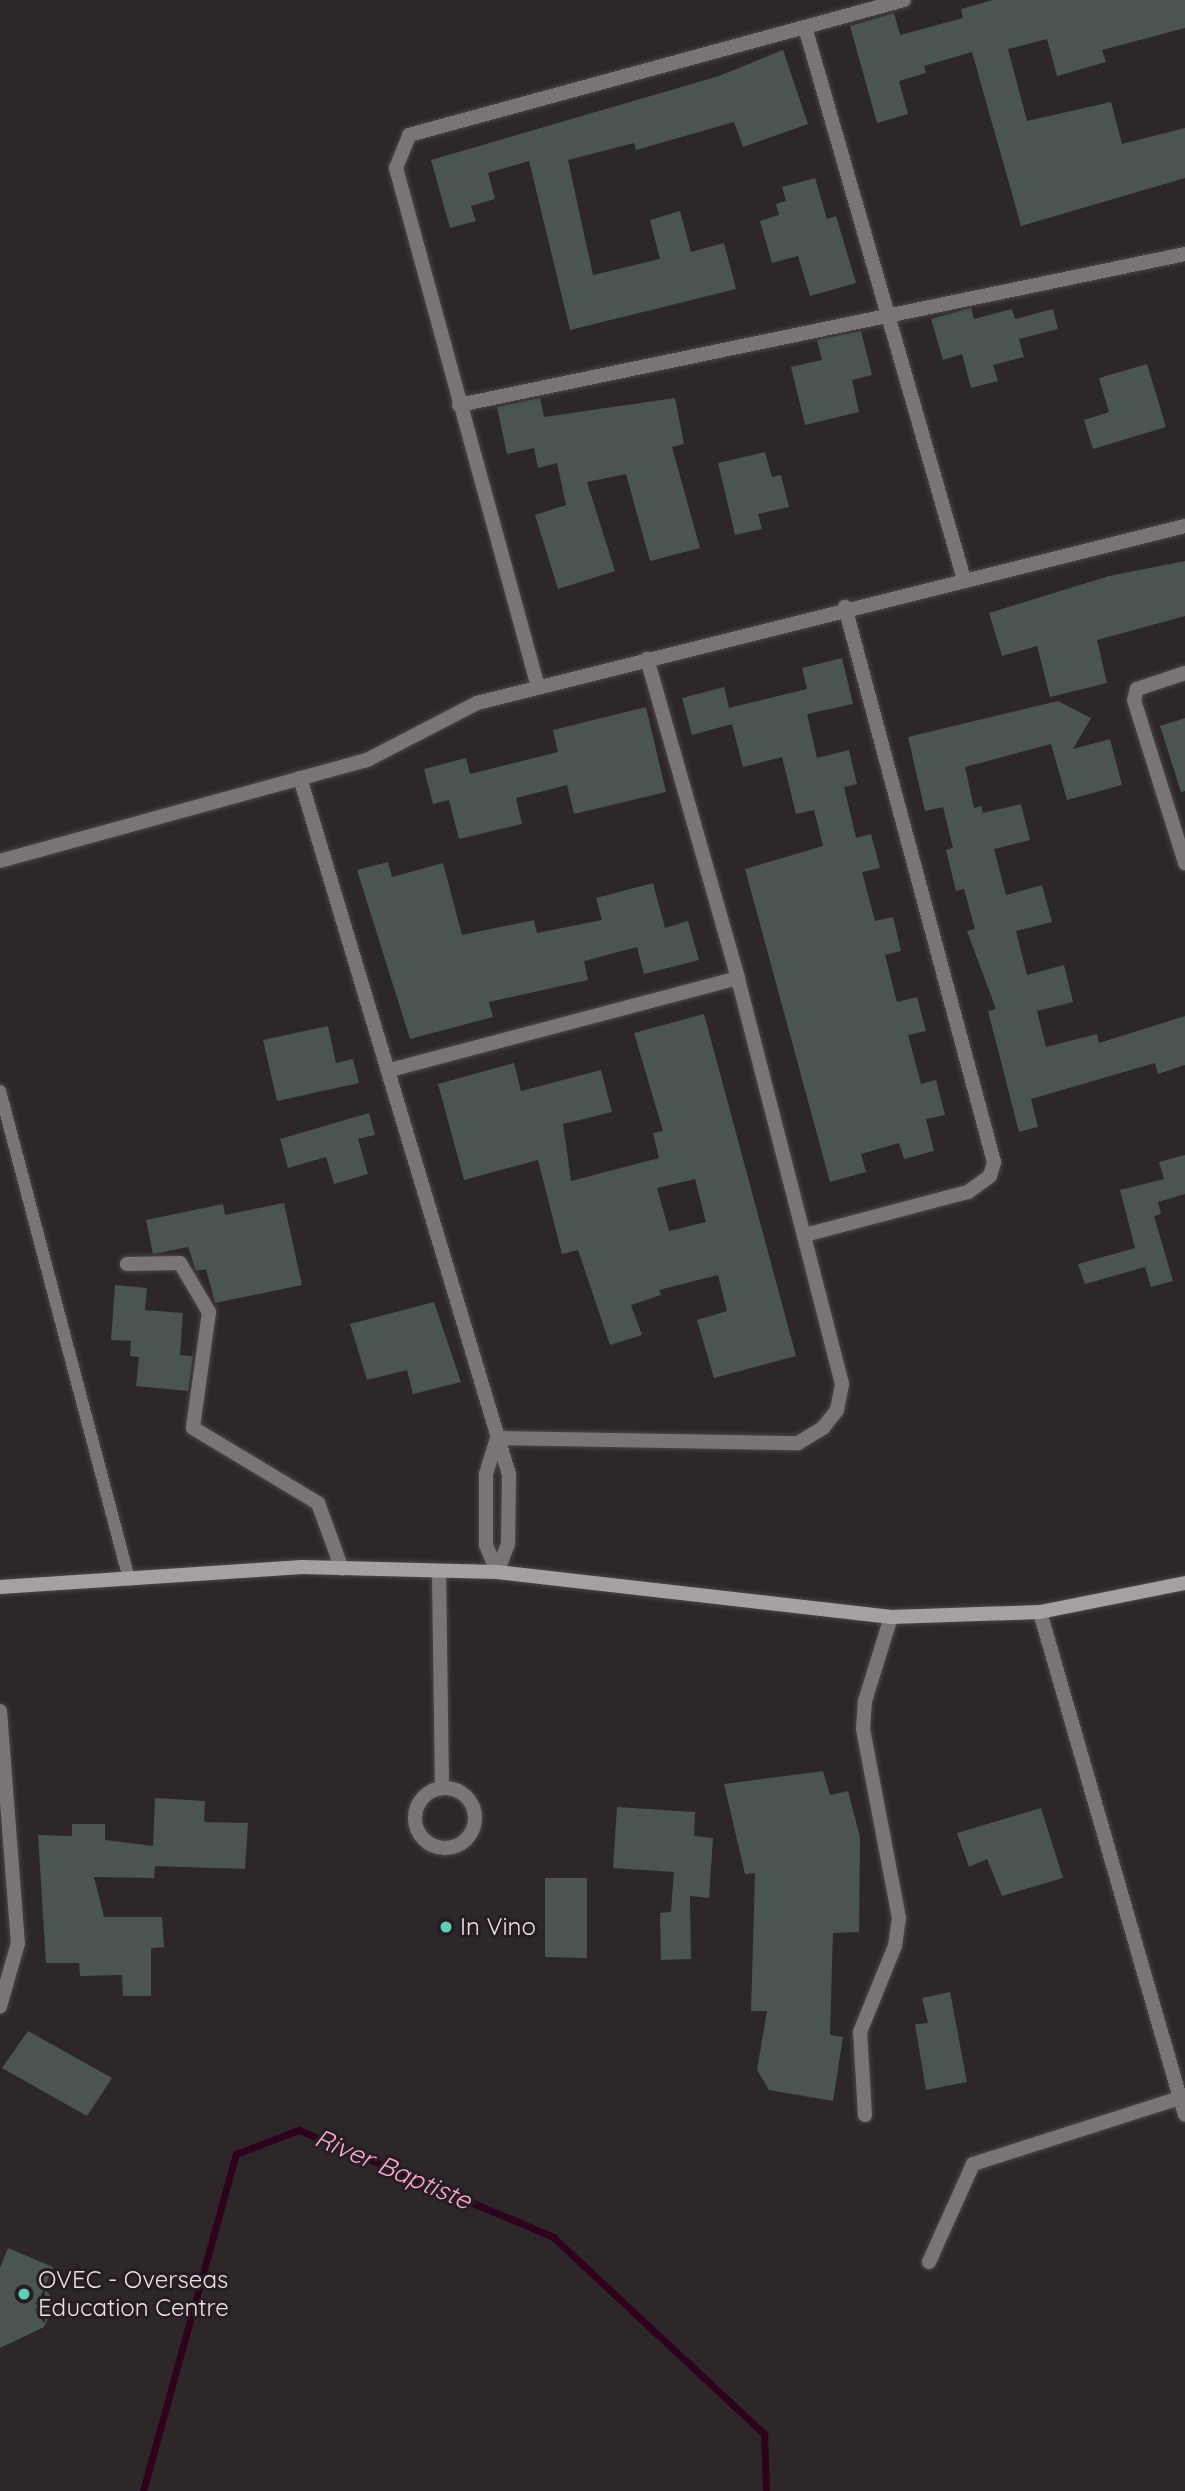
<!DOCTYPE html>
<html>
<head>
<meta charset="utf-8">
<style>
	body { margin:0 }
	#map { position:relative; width:1185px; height:2491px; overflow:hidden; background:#2e272a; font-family:Quicksand,sans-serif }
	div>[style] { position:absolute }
	.stream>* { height:7px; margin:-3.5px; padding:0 3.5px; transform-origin:3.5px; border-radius:3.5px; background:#2e021d }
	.building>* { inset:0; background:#4a5452 }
	.roads { filter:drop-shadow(0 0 2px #4c4548) drop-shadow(0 0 2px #4c4548) }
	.service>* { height:12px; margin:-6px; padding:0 6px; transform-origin:6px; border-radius:6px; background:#797577 }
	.minor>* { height:14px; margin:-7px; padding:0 7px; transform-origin:7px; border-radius:7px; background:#797577 }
	.minor>.ring { margin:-7px; padding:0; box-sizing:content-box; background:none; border:14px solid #797577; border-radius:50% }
	.secondary>* { height:14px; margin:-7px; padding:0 7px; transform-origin:7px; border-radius:7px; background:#a7a0a3 }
	.dots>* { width:19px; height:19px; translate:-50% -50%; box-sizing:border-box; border:4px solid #251d21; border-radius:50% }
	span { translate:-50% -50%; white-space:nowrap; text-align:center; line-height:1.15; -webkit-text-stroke:6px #251d21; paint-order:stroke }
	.poi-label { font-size:24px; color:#e9e3e6 }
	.left { translate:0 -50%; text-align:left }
	.water-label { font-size:26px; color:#fca9d2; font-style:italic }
</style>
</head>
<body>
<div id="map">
	<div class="stream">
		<i style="left:143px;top:2491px;width:350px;rotate:-74.6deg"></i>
		<i style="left:236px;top:2154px;width:67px;rotate:-20.9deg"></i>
		<i style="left:299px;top:2130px;width:276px;rotate:22.8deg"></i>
		<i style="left:553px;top:2237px;width:289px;rotate:43deg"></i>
		<i style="left:764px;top:2434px;width:57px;rotate:88deg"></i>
	</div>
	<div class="building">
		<i style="clip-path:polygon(993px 0,1185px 0,1185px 28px,1102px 50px,1106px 62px,1057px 76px,1047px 39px,1008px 49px,1027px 121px,1111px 102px,1122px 144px,1185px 128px,1185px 178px,1021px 226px,972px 52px,924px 66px,926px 73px,899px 81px,908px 114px,877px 123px,850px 26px,894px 13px,900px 35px,963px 18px,961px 9px)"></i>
		<i style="clip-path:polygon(783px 50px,808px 124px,743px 147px,734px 122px,636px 150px,634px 143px,568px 160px,593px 275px,660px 259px,650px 220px,680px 211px,691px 252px,724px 243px,736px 289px,570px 330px,529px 161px,488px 173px,495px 199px,471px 206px,476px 221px,450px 228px,431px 160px,719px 76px)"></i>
		<i style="clip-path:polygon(815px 178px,827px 219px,836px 216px,856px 283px,810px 296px,798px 256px,772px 263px,760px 221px,779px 215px,776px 204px,786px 201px,782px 187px)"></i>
		<i style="clip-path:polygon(971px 308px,974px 319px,1012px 309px,1015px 319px,1053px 309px,1058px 329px,1019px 339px,1024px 357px,993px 365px,998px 381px,971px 388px,962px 354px,943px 360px,931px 319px)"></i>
		<i style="clip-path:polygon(861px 331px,872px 375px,852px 380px,859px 412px,805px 425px,791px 367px,822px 360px,817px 340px)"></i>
		<i style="clip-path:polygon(1147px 364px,1166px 427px,1093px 449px,1084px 420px,1109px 412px,1099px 378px)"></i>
		<i style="clip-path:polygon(540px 398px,544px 417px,675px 398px,684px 444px,672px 447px,700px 548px,650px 561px,626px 474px,587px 482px,615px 571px,558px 589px,535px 515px,566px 505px,557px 463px,538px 468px,534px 448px,507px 454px,497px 407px)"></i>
		<i style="clip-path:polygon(765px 452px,772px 477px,781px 475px,789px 507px,758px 514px,762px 529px,735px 535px,718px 463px)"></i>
		<i style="clip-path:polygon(1185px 561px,1185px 616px,1097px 640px,1107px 683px,1050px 697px,1037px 646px,1002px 656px,989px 613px,1109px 576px)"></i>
		<i style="clip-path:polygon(842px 658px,853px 704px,807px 714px,817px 758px,849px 750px,857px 784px,844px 787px,856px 838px,871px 834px,880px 868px,862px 872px,875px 921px,893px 917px,901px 951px,885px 955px,897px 1002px,917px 997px,926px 1031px,908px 1035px,921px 1084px,936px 1080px,945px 1115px,926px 1119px,934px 1151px,904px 1159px,899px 1143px,861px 1154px,866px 1172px,830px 1182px,745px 869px,823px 846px,814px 810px,796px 814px,782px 757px,743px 767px,732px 724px,692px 735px,682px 698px,724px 687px,729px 708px,807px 689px,802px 668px)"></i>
		<i style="clip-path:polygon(1058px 701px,1091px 718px,1073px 749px,1110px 739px,1122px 785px,1067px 800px,1051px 744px,965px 767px,974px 808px,981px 806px,983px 813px,1021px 804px,1030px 840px,994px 849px,1006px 895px,1042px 885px,1052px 922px,1016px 931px,1027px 975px,1064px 965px,1073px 1002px,1037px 1011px,1046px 1047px,1097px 1034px,1099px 1043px,1185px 1016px,1185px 1065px,1158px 1074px,1155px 1063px,1031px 1099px,1038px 1127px,1019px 1132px,988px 1011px,996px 1009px,967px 931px,975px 929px,964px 889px,956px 891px,946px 850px,953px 848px,943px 807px,925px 811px,908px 737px)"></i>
		<i style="clip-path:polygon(646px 707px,666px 792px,574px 814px,567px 785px,516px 798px,522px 824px,459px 839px,449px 800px,433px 804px,424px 769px,466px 758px,470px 774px,558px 752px,553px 730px)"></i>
		<i style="clip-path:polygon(1185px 718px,1185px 791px,1181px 792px,1160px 726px)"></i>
		<i style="clip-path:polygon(388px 862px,392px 877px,443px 863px,462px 935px,534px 920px,537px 933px,602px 920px,596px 898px,653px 883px,665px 928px,688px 921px,699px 960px,644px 974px,637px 947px,584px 961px,588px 980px,489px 1002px,493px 1017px,410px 1039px,357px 870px)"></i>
		<i style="clip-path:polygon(evenodd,704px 1014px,796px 1356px,714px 1378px,697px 1320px,727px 1311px,718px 1275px,659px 1290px,661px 1295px,631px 1305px,642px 1335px,610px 1345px,578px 1250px,562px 1254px,538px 1160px,464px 1180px,438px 1084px,514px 1063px,521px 1091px,601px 1070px,612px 1112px,563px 1124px,571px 1181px,659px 1158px,653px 1133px,663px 1131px,634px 1033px,704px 1014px,695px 1179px,706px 1222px,669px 1231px,657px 1188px,695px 1179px)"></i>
		<i style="clip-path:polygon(328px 1026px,336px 1063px,353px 1059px,359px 1083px,277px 1101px,263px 1040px)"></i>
		<i style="clip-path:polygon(369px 1113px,375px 1135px,358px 1139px,368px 1174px,334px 1184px,326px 1157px,288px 1168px,280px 1139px)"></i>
		<i style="clip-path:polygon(1185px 1155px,1185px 1194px,1158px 1202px,1161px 1214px,1154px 1216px,1173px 1281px,1151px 1287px,1145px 1267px,1085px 1284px,1078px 1264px,1135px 1248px,1120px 1190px,1164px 1179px,1159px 1162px)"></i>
		<i style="clip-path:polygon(284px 1203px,302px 1285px,215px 1303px,206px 1269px,196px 1271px,188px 1247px,153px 1254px,146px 1220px,223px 1204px,225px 1215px)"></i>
		<i style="clip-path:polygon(115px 1285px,147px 1288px,145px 1310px,183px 1313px,180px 1355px,193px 1356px,188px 1391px,136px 1386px,139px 1357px,130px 1356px,131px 1341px,111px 1340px)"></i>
		<i style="clip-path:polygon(434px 1302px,461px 1382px,413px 1394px,407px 1370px,367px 1380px,350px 1324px)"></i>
		<i style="clip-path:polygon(823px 1771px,830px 1795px,848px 1791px,860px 1837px,859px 1932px,833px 1933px,830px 2035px,843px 2037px,833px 2101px,769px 2090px,757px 2070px,767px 2011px,751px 2011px,755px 1873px,745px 1874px,724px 1784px)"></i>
		<i style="clip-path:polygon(155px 1798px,205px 1801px,204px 1822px,248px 1823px,245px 1869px,155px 1866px,154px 1878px,94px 1877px,104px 1917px,162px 1917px,164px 1947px,151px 1948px,151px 1996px,123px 1996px,122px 1975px,80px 1976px,79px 1963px,46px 1963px,38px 1835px,72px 1836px,72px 1824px,105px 1824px,105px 1840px,153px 1846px)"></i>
		<i style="clip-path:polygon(617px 1807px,695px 1812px,694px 1836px,713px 1838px,709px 1898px,690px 1896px,691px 1959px,661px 1960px,660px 1913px,671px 1912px,674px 1872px,613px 1868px)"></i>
		<i style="clip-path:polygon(1041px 1808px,1063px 1878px,1002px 1896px,987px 1859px,969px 1867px,957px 1833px)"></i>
		<i style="clip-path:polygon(545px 1878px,587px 1878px,587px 1958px,545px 1957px)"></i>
		<i style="clip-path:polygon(950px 1992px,967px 2082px,926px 2090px,915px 2024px,928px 2023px,922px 1998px)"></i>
		<i style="clip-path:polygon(28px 2031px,112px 2078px,87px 2116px,2px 2068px)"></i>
		<i style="clip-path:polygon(8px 2248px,53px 2267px,44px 2288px,56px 2303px,44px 2327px,0 2348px,0 2268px)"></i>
	</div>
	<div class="roads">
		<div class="service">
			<i style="left:0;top:1091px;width:505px;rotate:75.19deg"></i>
		</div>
		<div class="minor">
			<i style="left:805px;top:27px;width:571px;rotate:73.94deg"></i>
			<i style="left:459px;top:405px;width:742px;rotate:-11.75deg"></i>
			<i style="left:1185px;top:673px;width:51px;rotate:161.6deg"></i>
			<i style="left:1137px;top:689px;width:11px;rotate:105deg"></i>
			<i style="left:1134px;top:700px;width:171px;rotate:72.6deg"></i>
			<i style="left:538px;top:687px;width:538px;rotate:-105.3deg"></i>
			<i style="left:396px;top:168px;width:35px;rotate:-68deg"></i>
			<i style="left:409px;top:135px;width:513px;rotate:-15.26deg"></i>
			<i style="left:300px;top:778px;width:727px;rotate:73.29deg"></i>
			<i style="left:509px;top:1474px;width:70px;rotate:90.8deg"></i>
			<i style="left:508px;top:1544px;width:30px;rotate:111deg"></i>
			<i style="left:0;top:861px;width:381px;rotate:-15.4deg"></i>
			<i style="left:367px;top:760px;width:124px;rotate:-27.4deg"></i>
			<i style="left:477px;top:703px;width:730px;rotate:-14.04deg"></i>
			<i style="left:390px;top:1070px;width:360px;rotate:-14.8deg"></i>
			<i style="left:805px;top:1235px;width:169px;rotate:-14.8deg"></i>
			<i style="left:968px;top:1192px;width:27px;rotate:-36deg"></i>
			<i style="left:990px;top:1176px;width:15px;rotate:-74deg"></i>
			<i style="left:994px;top:1162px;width:575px;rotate:-105.03deg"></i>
			<i style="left:127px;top:1264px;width:53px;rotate:-1.1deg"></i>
			<i style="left:180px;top:1263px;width:57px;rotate:59.4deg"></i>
			<i style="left:209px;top:1312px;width:117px;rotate:97.9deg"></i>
			<i style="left:193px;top:1428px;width:146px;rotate:31deg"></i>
			<i style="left:318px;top:1503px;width:70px;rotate:70deg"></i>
			<i style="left:497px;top:1438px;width:301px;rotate:1deg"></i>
			<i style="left:798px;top:1443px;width:29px;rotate:-31deg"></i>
			<i style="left:823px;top:1428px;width:23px;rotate:-52deg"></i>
			<i style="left:837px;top:1410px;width:26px;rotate:-79deg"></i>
			<i style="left:842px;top:1384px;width:419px;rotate:-104.4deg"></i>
			<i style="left:738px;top:978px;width:332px;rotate:-105.9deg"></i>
			<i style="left:439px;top:1571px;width:216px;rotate:89.2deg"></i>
			<i style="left:497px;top:1572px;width:29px;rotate:-112deg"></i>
			<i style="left:486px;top:1545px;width:71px;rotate:-90deg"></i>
			<i style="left:486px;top:1474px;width:38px;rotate:-73deg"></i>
			<i style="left:1040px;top:1612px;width:523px;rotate:73.92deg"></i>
			<i style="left:0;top:1711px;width:233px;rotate:85.6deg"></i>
			<i style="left:18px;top:1943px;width:66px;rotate:105.9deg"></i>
			<i class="ring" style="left:415px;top:1788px;width:46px;height:46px"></i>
			<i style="left:865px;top:2115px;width:83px;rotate:-93.4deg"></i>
			<i style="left:860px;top:2032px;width:93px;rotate:-67.9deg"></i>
			<i style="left:895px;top:1946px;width:28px;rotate:-82deg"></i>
			<i style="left:899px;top:1918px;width:192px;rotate:-100.8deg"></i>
			<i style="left:863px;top:1729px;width:28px;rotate:-86deg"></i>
			<i style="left:865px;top:1701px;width:88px;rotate:-72.8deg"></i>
			<i style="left:929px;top:2262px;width:107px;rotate:-65.8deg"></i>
			<i style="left:973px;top:2164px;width:217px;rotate:-17.7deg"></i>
		</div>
		<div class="secondary">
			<i style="left:0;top:1587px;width:303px;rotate:-3.8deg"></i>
			<i style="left:302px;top:1567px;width:195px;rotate:1.5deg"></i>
			<i style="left:497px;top:1572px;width:397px;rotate:6.5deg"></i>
			<i style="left:891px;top:1617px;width:149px;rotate:-1.9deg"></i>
			<i style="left:1040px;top:1612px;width:148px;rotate:-11.3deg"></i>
		</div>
	</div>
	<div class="dots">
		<i style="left:446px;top:1927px;background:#5eceb8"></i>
		<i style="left:24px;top:2294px;background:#5eceb8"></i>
	</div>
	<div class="poi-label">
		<span class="left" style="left:460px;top:1927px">In Vino</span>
		<span class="left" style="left:38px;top:2294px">OVEC - Overseas<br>Education Centre</span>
	</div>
	<div class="water-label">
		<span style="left:393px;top:2169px;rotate:23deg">River Baptiste</span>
	</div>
</div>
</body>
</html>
